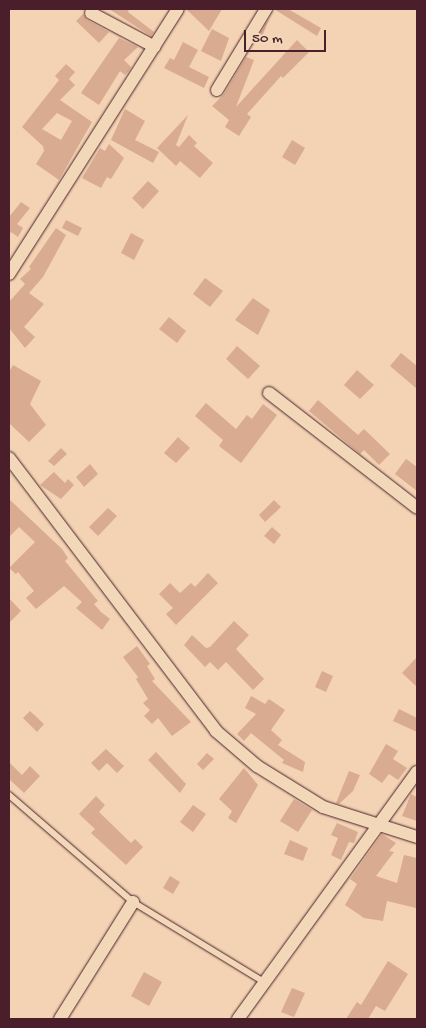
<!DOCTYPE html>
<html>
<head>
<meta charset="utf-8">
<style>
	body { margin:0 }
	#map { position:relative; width:426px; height:1028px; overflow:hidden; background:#f3d3b3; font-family:"Gochi Hand",sans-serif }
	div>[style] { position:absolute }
	.building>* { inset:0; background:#d9ab91 }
	.roads { filter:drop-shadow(0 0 1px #4a1f2b) drop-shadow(0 0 1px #4a1f2b) }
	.service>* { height:6px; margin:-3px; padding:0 3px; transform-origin:3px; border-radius:3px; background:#f2d8b9 }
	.minor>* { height:12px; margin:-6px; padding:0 6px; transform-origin:6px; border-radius:6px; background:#f2d8b9 }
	span { translate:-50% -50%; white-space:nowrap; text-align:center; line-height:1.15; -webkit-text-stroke:5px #f2d8b9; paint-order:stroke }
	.frame { position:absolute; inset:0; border:10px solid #4a1f2b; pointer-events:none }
	.scale { position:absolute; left:244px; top:30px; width:82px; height:22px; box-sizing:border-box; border:2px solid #4a1f2b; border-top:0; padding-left:6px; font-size:15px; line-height:18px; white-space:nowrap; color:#4a1f2b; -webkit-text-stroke:4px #f2d8b9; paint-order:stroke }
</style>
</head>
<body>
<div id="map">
	<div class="building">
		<i style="clip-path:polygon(109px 9px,129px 9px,128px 12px,154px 32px,151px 36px)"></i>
		<i style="clip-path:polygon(186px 9px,222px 9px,209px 31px)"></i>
		<i style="clip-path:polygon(274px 9px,288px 9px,321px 28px,317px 36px)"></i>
		<i style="clip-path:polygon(83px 14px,87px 20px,109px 32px,99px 43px,76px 21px)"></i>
		<i style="clip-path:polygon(270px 17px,261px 39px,258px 37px)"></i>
		<i style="clip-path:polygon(212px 29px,229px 38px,221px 61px,201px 51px)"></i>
		<i style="clip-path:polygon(119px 38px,138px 47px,124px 60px,131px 67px,129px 71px,125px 75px,120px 71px,99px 105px,81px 93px)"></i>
		<i style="clip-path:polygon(297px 40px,309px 52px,283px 78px,281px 76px,247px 114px,251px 117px,239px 136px,225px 127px,229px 120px,212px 106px,224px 94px,246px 57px,254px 60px,236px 107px)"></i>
		<i style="clip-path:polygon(183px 42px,198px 50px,189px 67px,209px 77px,204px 88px,164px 68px,170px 58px,174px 60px)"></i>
		<i style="clip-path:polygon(evenodd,66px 64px,75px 72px,69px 79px,75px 85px,60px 100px,92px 122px,59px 180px,36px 164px,44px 151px,43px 146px,22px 127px,59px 80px,55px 76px,66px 64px,57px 113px,72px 121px,61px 140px,42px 129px,57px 113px)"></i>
		<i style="clip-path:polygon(125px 109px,145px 121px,135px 140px,159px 152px,153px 163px,111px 140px)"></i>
		<i style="clip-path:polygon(188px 115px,176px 145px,179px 147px,189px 135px,197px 143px,194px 146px,213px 163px,200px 178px,180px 161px,176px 166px,157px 148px)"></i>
		<i style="clip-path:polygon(292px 140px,305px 148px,295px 165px,282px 157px)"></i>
		<i style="clip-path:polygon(109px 144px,124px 158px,111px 179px,107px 177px,101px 188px,82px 178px,100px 148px,105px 151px)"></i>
		<i style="clip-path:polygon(148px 181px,159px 191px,143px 209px,132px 198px)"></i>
		<i style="clip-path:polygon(21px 202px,30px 208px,17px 224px,23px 228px,18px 237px,11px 232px,9px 235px,9px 217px)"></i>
		<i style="clip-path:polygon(66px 220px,82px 228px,78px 236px,62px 228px)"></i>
		<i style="clip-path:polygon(56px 228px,66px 235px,43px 277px,29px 293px,44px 304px,24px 327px,35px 337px,25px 348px,9px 328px,9px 302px,25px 284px,20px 279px,31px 269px,29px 267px)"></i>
		<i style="clip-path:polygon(131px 233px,144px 240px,134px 260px,121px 253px)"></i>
		<i style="clip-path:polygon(205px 278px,223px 291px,210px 307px,193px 294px)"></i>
		<i style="clip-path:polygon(253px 298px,270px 310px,258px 335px,235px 320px)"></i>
		<i style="clip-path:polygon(169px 317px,186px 331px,177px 343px,159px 329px)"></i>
		<i style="clip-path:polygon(237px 346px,260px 366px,248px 379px,226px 359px)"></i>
		<i style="clip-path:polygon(401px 353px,417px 366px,417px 389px,390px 366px)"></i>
		<i style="clip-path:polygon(13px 365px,41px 381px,30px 404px,46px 425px,29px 442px,9px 423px,9px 372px)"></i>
		<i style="clip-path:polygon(357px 370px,374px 385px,360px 399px,344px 385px)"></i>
		<i style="clip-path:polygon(318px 400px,358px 435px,364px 429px,390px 454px,379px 465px,364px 450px,360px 454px,309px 411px)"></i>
		<i style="clip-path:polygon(206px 403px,236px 429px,247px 415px,252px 419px,263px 404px,277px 415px,241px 463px,219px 446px,223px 440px,195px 416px)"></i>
		<i style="clip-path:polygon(178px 437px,190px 448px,176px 463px,164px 453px)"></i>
		<i style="clip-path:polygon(61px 448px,67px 454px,54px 466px,48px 461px)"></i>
		<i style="clip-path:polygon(406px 459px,417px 467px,417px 491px,395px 474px)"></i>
		<i style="clip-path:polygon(90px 464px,98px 474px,84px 487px,76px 477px)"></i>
		<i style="clip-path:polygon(54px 472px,65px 483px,68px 479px,74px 485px,61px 499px,40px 485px)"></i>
		<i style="clip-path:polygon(9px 499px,62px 549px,68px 558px,65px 561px,98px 601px,94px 604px,101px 612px,110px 619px,102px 630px,76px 608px,82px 602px,64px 586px,36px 609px,26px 598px,34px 591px,18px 572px,16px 574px,9px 568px,35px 542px,19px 527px,9px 537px)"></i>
		<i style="clip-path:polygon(274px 500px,281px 507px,265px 522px,259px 515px)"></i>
		<i style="clip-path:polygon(108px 508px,117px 516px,98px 536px,89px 527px)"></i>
		<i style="clip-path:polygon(272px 527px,281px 535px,274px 544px,264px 536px)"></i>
		<i style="clip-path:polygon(208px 573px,218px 583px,176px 625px,166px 614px,173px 608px,159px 594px,170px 583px,180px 593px,191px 583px,195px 587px)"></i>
		<i style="clip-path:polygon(9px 598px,21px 611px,9px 623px)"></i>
		<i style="clip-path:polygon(234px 621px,249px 635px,236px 649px,264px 679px,253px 690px,226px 662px,218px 670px,210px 662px,205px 667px,184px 645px,192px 635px,206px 648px,210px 647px)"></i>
		<i style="clip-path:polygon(137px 646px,150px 664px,147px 666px,155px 679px,152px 681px,191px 722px,172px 736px,158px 718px,152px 724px,144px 716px,150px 710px,143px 703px,148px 699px,136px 679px,138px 677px,123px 657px)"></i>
		<i style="clip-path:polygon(417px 657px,417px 687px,402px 673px)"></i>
		<i style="clip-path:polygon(322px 671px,333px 676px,326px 692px,315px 687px)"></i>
		<i style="clip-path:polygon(251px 696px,265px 704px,269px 699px,285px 710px,271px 730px,282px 740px,278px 745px,305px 762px,303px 772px,282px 763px,284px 760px,251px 733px,244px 741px,237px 734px,256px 714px,245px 708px)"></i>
		<i style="clip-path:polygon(399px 709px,417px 718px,417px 732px,393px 721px)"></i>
		<i style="clip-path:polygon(30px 711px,44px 724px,37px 732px,23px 718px)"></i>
		<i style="clip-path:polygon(386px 744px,398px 751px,393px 759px,407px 768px,398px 780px,389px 774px,382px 783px,369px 774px)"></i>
		<i style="clip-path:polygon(106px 749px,124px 766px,117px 773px,107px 763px,99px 771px,91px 763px)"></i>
		<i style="clip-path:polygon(156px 752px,186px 784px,180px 793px,148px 760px)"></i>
		<i style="clip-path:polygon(207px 753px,214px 759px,203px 770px,197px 764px)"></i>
		<i style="clip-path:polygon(9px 762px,22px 775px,30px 766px,40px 776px,24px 793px,9px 779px)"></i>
		<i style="clip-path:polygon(244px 768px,258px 785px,236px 823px,228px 818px,232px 811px,219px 799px)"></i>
		<i style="clip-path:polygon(349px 771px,360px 775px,353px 791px,339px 804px,336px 803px)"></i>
		<i style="clip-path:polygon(411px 794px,417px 797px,417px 821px,402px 816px)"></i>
		<i style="clip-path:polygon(96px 796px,105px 805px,99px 812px,131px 843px,135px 839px,143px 847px,126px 865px,91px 833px,95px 829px,79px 814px)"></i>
		<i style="clip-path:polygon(294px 799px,312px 810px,298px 832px,280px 821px)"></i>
		<i style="clip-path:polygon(193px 805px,206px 814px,193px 832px,180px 822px)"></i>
		<i style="clip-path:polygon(337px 823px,358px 832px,354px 843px,349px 842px,341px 860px,331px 855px,338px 838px,331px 835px)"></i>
		<i style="clip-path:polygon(382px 834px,396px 843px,389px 851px,394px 852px,376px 876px,397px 883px,404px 855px,417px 858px,416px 908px,387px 901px,383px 921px,364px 918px,345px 905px,357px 884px,350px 879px)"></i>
		<i style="clip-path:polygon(290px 840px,308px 848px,303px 861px,284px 854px)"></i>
		<i style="clip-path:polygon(170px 876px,180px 882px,173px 894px,163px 888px)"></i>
		<i style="clip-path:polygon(388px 961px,408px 974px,385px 1011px,376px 1006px,368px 1019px,346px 1019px,357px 1002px,361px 1005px)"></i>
		<i style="clip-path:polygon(144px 972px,162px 982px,149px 1006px,131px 996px)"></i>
		<i style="clip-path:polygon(292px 988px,305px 993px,294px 1017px,281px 1012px)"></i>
	</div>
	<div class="roads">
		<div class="service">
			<i style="left:9px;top:795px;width:164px;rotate:40.8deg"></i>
			<i style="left:133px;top:902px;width:153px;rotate:31.4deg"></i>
		</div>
		<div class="minor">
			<i style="left:91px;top:13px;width:72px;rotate:28deg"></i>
			<i style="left:217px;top:90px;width:95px;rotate:-58.8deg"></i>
			<i style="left:9px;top:274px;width:314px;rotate:-57.5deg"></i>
			<i style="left:269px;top:393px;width:187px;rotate:37.8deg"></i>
			<i style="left:9px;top:458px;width:343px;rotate:52.8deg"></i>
			<i style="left:216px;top:731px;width:54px;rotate:40.5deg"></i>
			<i style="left:257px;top:766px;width:78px;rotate:31.8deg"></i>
			<i style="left:323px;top:807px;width:99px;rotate:17.7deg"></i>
			<i style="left:60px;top:1019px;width:138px;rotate:-58deg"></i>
			<i style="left:238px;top:1019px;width:305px;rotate:-54.1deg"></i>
		</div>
	</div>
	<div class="frame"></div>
	<div class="scale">50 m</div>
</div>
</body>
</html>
